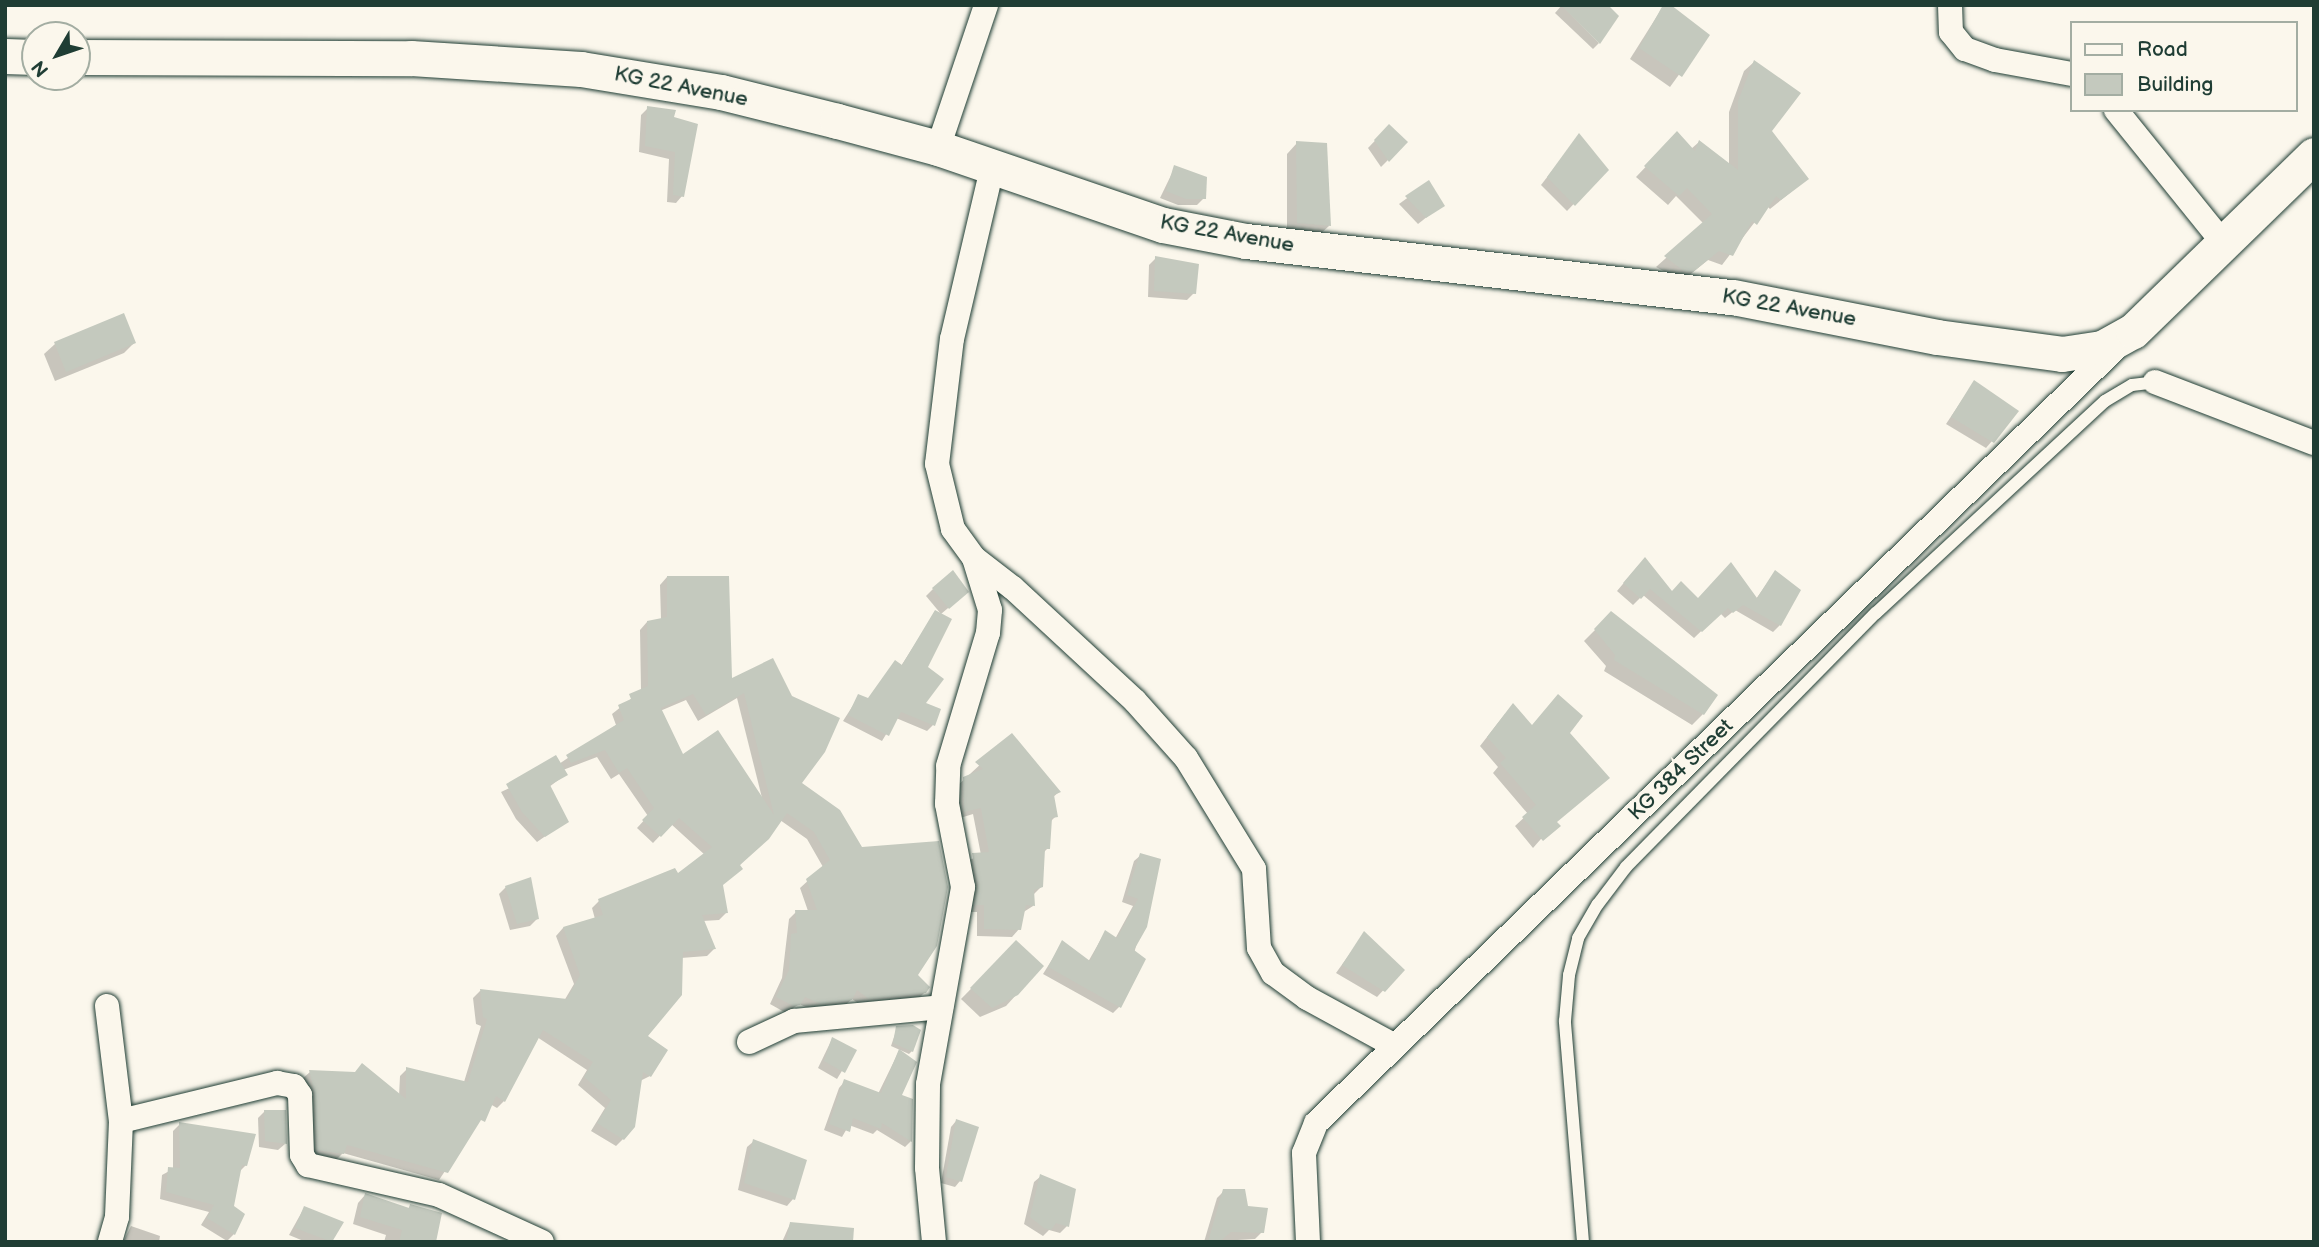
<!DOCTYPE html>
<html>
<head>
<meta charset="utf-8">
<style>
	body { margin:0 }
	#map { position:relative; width:2319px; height:1247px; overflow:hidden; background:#fbf7ec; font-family:"Balsamiq Sans",sans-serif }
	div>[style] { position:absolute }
	.shadow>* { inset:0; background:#0003 }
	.building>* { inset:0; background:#c4c9be }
	.roads { filter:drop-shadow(0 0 2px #1f3d34) drop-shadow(0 0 2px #1f3d34) }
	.lane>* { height:12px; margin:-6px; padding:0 6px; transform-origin:6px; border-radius:6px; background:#fbf7ec }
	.street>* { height:24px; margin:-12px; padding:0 12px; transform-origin:12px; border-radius:12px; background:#fbf7ec }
	.secondary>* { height:35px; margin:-17.5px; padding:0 17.5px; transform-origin:17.5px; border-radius:17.5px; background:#fbf7ec }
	span { translate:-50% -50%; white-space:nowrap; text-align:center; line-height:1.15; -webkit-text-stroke:7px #fbf7ec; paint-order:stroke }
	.street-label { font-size:21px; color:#1f3d34 }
	.frame { position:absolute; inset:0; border:7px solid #1f3d34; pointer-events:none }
	.legend { position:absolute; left:2070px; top:21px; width:228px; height:91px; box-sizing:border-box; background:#fbf7ec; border:2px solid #a3ada2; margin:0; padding:9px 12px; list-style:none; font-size:21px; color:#1f3d34 }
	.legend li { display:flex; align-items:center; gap:14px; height:35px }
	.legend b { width:35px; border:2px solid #a3ada2 }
	.north { position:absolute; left:21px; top:21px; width:70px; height:70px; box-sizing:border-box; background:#fbf7ec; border:2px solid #a3ada2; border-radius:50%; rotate:231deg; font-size:19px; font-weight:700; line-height:28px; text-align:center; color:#1f3d34 }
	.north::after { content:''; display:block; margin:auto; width:24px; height:32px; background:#1f3d34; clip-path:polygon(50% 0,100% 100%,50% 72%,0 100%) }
</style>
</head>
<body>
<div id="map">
	<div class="shadow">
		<i style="clip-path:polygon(1562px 5px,1599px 43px,1593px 49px,1555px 13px)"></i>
		<i style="clip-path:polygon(1664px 5px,1707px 36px,1670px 87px,1630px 59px)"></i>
		<i style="clip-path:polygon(1754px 62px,1770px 131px,1807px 179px,1770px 209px,1767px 206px,1722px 265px,1708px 260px,1682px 281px,1656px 267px,1704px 224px,1676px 196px,1668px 205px,1636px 177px,1677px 134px,1691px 149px,1699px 142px,1729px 165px,1729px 112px,1744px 71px)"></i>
		<i style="clip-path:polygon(648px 108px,672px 119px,682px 196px,676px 203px,667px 202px,669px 159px,639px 152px,641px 115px)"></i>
		<i style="clip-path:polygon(1389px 126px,1406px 142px,1381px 167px,1368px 148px)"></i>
		<i style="clip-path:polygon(1579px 136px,1606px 170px,1567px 211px,1541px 185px)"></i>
		<i style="clip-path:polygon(1297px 143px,1329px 226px,1318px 236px,1287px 233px,1287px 154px)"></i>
		<i style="clip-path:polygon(1175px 167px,1204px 198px,1197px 205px,1178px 205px,1160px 198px)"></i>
		<i style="clip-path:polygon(1428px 183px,1442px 205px,1418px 224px,1399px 204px)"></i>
		<i style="clip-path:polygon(1156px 258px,1194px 293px,1187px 300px,1148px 297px,1149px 265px)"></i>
		<i style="clip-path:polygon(134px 343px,124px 353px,55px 381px,44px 354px,55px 344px)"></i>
		<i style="clip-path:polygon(1974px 382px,1992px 441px,1986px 448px,1946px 424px)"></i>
		<i style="clip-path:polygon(1638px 566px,1672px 593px,1698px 600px,1756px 599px,1775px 572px,1780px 625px,1773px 632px,1735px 610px,1725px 618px,1720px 613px,1694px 638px,1643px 595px,1633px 605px,1617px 591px)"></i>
		<i style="clip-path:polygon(evenodd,667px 577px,731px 681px,772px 660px,800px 783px,925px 992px,917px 1000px,861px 1005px,852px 999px,843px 1007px,813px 1010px,799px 1004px,786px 1013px,770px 1004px,782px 978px,789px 919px,796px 912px,808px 911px,800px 888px,823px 867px,807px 839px,780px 820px,721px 886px,726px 913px,719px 920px,703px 921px,714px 949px,707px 956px,681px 958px,646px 1036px,666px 1051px,650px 1076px,640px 1081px,623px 1139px,616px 1146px,591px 1131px,605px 1108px,578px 1085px,587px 1070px,537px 1037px,504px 1101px,497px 1108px,490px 1104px,439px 1180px,343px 1153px,335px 1161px,310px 1157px,302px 1079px,310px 1072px,354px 1073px,399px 1096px,400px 1076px,407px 1069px,464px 1082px,481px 1026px,476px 1024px,473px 998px,480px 991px,564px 1001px,574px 984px,556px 936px,563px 928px,595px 919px,592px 908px,599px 901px,678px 876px,705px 855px,671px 824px,653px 843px,637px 828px,648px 816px,619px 774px,611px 779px,597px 757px,563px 770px,565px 775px,549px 787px,567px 821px,537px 842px,516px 819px,501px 792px,559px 764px,616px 725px,612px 714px,641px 691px,640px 630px,647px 622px,661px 620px,660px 585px,667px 577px,737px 698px,762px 798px,682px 756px,660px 711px,686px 700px,698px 721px,737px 698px)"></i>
		<i style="clip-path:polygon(933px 589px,960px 598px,941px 614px,926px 596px)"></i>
		<i style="clip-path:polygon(935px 613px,923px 704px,933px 725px,927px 731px,896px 718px,882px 741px,843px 721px,859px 696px,867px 700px,901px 666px)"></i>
		<i style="clip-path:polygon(1611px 614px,1703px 714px,1692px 725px,1604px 671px,1606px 666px,1584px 641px)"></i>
		<i style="clip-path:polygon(1505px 714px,1531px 727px,1555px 823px,1533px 848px,1515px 826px,1528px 814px,1493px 773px,1498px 767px,1480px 746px)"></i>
		<i style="clip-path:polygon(1012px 735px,1059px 792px,1052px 798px,1056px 816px,1050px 822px,1048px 848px,1043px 853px,1042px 886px,1034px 894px,1033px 906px,1022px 913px,1019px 929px,1012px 937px,977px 936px,977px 912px,968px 912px,965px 862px,981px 855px,973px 814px,957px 819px,956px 787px)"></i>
		<i style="clip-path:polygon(1141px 855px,1159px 860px,1120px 1006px,1113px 1013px,1043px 974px,1063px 942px,1088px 962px,1105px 932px,1115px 939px,1133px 906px,1122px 902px,1134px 861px)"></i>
		<i style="clip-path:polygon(506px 887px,537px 919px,530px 926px,510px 930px,499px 894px)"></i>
		<i style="clip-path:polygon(1364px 934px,1402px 970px,1377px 997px,1336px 973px)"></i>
		<i style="clip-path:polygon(1016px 943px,1017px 994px,1006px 1006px,980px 1017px,961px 999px)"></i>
		<i style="clip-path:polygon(897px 1028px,912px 1051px,909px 1054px,891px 1046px)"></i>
		<i style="clip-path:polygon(832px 1039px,854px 1051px,837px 1079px,818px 1068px)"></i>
		<i style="clip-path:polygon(899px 1051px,899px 1097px,911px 1141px,905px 1147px,877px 1130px,873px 1134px,849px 1125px,842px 1137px,824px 1130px,839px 1088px,845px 1081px,878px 1094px)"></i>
		<i style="clip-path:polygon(265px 1111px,285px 1144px,278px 1150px,259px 1147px,258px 1118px)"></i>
		<i style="clip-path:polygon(956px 1121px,960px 1181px,955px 1187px,941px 1183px,951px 1127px)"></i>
		<i style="clip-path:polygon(180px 1124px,246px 1165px,240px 1171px,233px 1207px,234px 1234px,227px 1241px,201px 1225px,209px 1212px,160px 1199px,162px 1175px,173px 1169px,173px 1131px)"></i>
		<i style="clip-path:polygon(754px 1141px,793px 1199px,787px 1206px,738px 1190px,747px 1147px)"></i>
		<i style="clip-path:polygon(1041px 1176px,1067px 1226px,1060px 1233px,1049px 1230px,1043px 1236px,1024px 1224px,1034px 1182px)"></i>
		<i style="clip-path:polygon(1224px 1191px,1246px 1207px,1262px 1232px,1255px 1239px,1204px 1242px,1217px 1198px)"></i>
		<i style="clip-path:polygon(365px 1195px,407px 1210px,410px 1206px,434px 1242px,384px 1242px,386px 1235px,353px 1224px,358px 1203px)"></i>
		<i style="clip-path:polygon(304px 1208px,341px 1223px,330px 1242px,306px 1242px,289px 1235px)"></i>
		<i style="clip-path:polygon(790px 1224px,823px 1242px,782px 1242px)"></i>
		<i style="clip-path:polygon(131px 1226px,160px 1236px,159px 1242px,123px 1242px)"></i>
	</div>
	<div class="building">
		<i style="clip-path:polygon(1561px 5px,1608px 5px,1619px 16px,1600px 44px)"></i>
		<i style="clip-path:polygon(1663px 5px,1671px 5px,1710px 35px,1682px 77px,1639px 48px)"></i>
		<i style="clip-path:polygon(1754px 60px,1801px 93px,1772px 131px,1809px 179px,1781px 200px,1776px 196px,1757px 225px,1752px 221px,1733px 256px,1719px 251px,1693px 272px,1684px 271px,1664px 256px,1712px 214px,1687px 188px,1679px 196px,1644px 166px,1677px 131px,1695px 151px,1699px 140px,1738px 170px,1738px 101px)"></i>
		<i style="clip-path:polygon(647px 106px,676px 110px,674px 117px,698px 124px,684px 197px,673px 195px,675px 152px,645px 146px)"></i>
		<i style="clip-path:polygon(1389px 124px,1408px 142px,1389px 162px,1374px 140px)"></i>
		<i style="clip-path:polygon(1579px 133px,1609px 170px,1575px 206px,1547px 177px)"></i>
		<i style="clip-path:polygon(1296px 141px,1327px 143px,1331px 226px,1297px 223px)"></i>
		<i style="clip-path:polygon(1174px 165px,1207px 177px,1206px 199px,1186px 199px,1166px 191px)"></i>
		<i style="clip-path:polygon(1429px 180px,1445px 206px,1426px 218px,1405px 196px)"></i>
		<i style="clip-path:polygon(1155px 256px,1199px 264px,1196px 294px,1154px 291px)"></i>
		<i style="clip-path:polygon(124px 313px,136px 343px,66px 372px,54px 342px)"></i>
		<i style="clip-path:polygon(1974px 380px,2019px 411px,1994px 443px,1951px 417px)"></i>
		<i style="clip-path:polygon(1645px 557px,1672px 591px,1681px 581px,1698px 598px,1731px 562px,1757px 598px,1775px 570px,1801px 590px,1781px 626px,1743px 605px,1733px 613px,1728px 608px,1702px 632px,1650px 589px,1641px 599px,1623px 583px)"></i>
		<i style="clip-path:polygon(953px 570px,969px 592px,949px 609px,932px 588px)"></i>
		<i style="clip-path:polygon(evenodd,667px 576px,729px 576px,732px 678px,773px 658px,792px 696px,840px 718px,825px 752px,802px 783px,840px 810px,862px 847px,939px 841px,948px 887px,937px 946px,918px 975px,930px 987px,926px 993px,869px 999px,857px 990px,852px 1000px,821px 1004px,805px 997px,800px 1005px,794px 1006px,776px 997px,789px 970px,791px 934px,797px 933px,795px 910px,817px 910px,806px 879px,830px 860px,814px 832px,787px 813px,769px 839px,740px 865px,743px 869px,723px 885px,728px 913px,702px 915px,716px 949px,683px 952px,682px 995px,648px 1036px,668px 1050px,651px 1077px,643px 1072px,635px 1127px,624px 1140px,597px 1123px,611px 1100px,584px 1077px,593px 1062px,543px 1030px,505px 1102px,496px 1096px,485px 1122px,481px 1120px,448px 1173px,347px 1145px,344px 1154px,317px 1150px,315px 1095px,309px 1070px,355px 1072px,362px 1063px,406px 1099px,406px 1067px,468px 1082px,487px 1019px,483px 1017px,480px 989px,567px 999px,580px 975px,563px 927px,603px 915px,598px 899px,675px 868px,678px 873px,712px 847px,679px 818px,661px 837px,642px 820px,654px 808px,627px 768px,619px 773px,605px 750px,571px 763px,566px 755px,624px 720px,618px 705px,631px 699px,629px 694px,648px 686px,647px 621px,667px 617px,667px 576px,744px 693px,774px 815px,718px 730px,683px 754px,661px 708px,693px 694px,706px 715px,744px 693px)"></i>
		<i style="clip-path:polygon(935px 610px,952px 619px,928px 667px,944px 679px,926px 703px,941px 709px,935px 726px,901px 712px,889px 736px,848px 715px,858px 694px,868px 698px,895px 660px,902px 665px)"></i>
		<i style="clip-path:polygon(1611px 611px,1718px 695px,1704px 715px,1614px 660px,1615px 655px,1594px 629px)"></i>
		<i style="clip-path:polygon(1558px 694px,1583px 716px,1570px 733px,1610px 778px,1557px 822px,1561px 826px,1543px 841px,1522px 817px,1536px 805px,1500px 763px,1506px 758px,1487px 737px,1513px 703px,1532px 725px)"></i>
		<i style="clip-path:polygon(1012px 733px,1061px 792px,1054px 795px,1058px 817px,1052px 818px,1050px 849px,1045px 849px,1043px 887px,1034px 890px,1035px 906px,1026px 905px,1021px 930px,984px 929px,984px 905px,975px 905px,978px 885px,972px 853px,989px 852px,981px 808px,964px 812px,963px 777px,983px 769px,975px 762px)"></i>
		<i style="clip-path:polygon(556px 755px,568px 775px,550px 785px,569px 822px,545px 837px,522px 812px,506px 784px)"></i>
		<i style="clip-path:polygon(1140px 853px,1161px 859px,1147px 927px,1134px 950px,1146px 959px,1121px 1008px,1048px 967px,1062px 940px,1090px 961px,1105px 930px,1117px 938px,1138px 899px,1127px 895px)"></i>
		<i style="clip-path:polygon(531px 877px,539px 919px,517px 924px,505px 886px)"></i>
		<i style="clip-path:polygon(1364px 931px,1405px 970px,1385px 992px,1342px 965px)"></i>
		<i style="clip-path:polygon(1016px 940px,1044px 966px,1018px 995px,992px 1008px,970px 988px)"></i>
		<i style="clip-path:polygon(913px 1025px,921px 1030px,913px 1052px,893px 1043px,896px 1026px)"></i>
		<i style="clip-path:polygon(832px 1037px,857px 1050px,845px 1073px,824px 1061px)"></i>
		<i style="clip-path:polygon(899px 1049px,917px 1062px,902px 1095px,913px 1099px,912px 1142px,882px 1123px,881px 1129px,853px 1118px,850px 1132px,829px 1124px,844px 1079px,881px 1093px)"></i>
		<i style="clip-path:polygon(264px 1110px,286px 1110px,287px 1144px,265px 1141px)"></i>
		<i style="clip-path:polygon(956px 1119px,979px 1127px,962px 1182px,946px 1177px)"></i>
		<i style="clip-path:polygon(179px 1122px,256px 1134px,247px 1166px,242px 1165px,234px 1206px,245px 1214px,235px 1235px,207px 1218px,214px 1205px,166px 1192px,168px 1167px,180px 1168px)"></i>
		<i style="clip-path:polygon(753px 1139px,807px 1160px,795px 1200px,744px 1183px)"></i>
		<i style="clip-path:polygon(1040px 1174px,1076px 1189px,1069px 1227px,1056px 1223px,1051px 1230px,1044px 1228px,1030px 1217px)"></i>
		<i style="clip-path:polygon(1223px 1189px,1245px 1189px,1248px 1206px,1268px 1208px,1264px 1233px,1231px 1232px,1219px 1242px,1208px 1242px)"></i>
		<i style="clip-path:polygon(365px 1193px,409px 1208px,410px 1204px,442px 1213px,436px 1242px,399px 1242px,402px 1230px,360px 1217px)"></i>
		<i style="clip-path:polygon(304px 1206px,344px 1222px,332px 1242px,295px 1228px)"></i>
		<i style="clip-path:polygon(790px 1222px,854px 1228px,853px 1242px,786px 1242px)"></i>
	</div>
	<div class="roads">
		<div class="lane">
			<i style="left:1583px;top:1242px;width:222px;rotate:-94.7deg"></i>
			<i style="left:1565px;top:1021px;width:46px;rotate:-85deg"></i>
			<i style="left:1569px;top:975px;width:38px;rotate:-76deg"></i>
			<i style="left:1578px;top:938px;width:39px;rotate:-60deg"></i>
			<i style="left:1598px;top:904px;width:46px;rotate:-52.9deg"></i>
			<i style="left:1626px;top:867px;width:356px;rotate:-45.5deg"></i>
			<i style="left:1876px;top:613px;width:312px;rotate:-42.8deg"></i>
			<i style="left:2105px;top:401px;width:31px;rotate:-31deg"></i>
			<i style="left:2132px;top:385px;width:23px;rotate:-7deg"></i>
		</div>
		<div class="street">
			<i style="left:1950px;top:5px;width:27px;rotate:88deg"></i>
			<i style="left:1951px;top:32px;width:22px;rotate:51deg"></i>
			<i style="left:1965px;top:49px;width:32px;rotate:20deg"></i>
			<i style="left:1995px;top:60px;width:78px;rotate:10.3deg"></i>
			<i style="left:2116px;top:110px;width:172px;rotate:51.1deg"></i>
			<i style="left:938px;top:148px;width:151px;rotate:-71.4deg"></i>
			<i style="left:2155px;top:382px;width:170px;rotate:21deg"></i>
			<i style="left:974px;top:558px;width:49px;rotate:37.6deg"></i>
			<i style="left:1013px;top:588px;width:166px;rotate:42.8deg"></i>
			<i style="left:1135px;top:701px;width:76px;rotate:48.2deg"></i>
			<i style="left:1186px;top:758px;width:130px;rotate:58.5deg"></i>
			<i style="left:1254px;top:869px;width:79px;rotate:86.4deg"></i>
			<i style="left:1259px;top:948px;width:29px;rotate:61deg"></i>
			<i style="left:1273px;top:973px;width:42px;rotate:36.3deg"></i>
			<i style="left:1307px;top:998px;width:100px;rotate:28.6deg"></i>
			<i style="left:107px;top:1006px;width:116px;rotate:83.1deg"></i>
			<i style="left:121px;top:1121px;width:96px;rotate:92.4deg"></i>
			<i style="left:117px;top:1217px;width:26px;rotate:106deg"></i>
			<i style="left:749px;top:1042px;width:50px;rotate:-25deg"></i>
			<i style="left:794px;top:1021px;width:148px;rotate:-5.4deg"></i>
			<i style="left:121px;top:1121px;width:161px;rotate:-13.7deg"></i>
			<i style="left:277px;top:1083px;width:17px;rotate:10deg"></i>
			<i style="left:294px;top:1086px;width:11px;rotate:56deg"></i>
			<i style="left:300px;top:1095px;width:60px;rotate:88.1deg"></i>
			<i style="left:302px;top:1155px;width:12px;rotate:59deg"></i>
			<i style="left:308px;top:1165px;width:134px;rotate:12.9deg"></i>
			<i style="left:439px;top:1195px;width:113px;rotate:24.5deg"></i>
			<i style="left:934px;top:1242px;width:74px;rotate:-95.4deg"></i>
			<i style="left:927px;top:1168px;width:84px;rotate:-89.3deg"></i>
			<i style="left:928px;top:1084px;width:200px;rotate:-79.9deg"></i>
			<i style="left:963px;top:887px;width:85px;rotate:-100.9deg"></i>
			<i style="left:947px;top:804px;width:38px;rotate:-88deg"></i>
			<i style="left:948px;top:766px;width:139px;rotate:-73.3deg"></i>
			<i style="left:988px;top:633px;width:23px;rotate:-85deg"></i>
			<i style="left:990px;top:610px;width:54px;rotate:-107.1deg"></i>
			<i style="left:974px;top:558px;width:36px;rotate:-126deg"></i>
			<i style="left:953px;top:529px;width:67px;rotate:-103.8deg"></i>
			<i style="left:937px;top:464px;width:126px;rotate:-83.2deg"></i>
			<i style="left:952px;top:339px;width:176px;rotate:-76.8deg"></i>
			<i style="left:1308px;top:1242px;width:89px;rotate:-92.6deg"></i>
			<i style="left:1304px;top:1153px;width:32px;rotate:-68deg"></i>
			<i style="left:1316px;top:1123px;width:1119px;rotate:-44.1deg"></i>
		</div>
		<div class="secondary">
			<i style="left:5px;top:56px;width:30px;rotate:2deg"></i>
			<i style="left:77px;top:57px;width:334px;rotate:0.2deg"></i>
			<i style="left:411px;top:58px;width:170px;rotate:3.7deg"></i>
			<i style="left:581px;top:69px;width:142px;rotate:9.3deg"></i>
			<i style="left:721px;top:92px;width:120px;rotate:14deg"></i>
			<i style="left:837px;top:121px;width:105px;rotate:15deg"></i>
			<i style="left:938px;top:148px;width:238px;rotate:18.9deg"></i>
			<i style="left:1163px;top:225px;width:85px;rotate:10.9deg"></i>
			<i style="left:1246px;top:241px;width:490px;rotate:6.6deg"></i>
			<i style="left:1733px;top:297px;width:208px;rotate:11.1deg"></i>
			<i style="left:1937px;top:337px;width:126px;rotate:7.7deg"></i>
			<i style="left:2062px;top:354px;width:40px;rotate:-8.5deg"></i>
			<i style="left:2102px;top:348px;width:35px;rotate:-29deg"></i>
			<i style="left:2133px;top:331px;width:252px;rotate:-44.2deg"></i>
		</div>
	</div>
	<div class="street-label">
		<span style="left:681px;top:87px;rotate:11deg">KG 22 Avenue</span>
		<span style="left:1227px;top:234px;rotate:10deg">KG 22 Avenue</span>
		<span style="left:1789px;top:308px;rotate:10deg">KG 22 Avenue</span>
		<span style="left:1681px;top:770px;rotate:-44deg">KG 384 Street</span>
	</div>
	<div class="frame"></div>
	<ul class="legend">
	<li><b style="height:9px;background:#fbf7ec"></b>Road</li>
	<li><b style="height:19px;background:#c4c9be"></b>Building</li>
	</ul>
	<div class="north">N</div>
</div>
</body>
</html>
